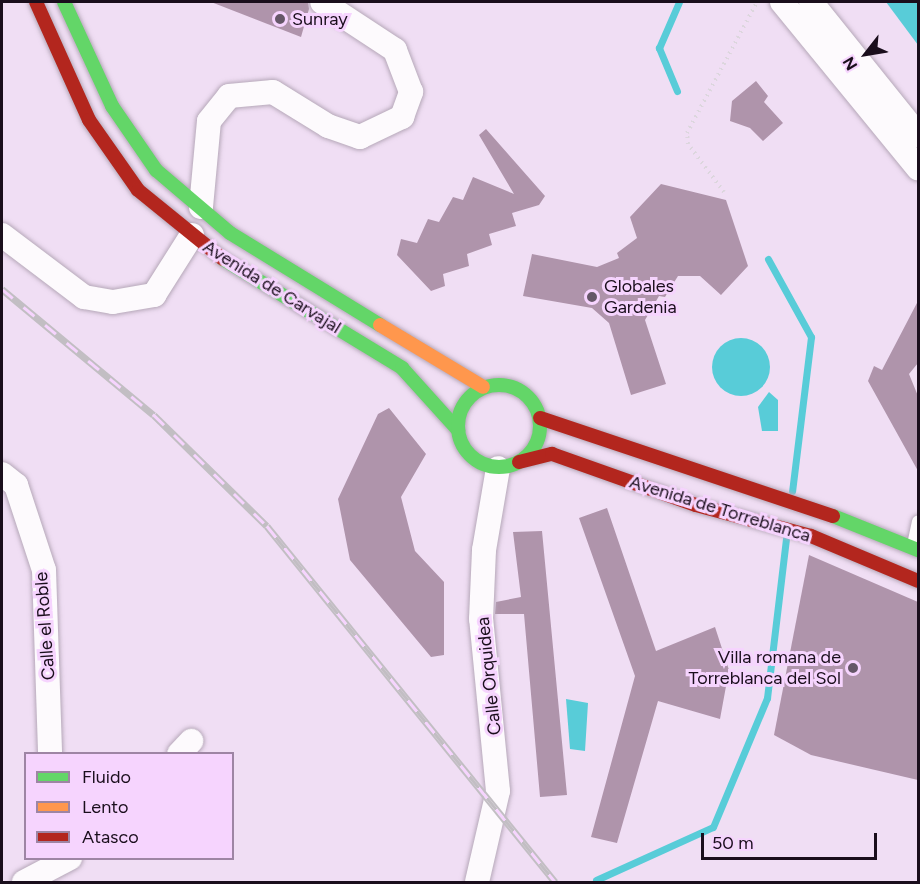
<!DOCTYPE html>
<html>
<head>
<meta charset="utf-8">
<style>
	body { margin:0 }
	#map { position:relative; width:920px; height:884px; overflow:hidden; background:#f0def4; font-family:Figtree,sans-serif }
	div>[style] { position:absolute }
	.water>* { inset:0; background:#58ccd8 }
	.round { border-radius:50% }
	.stream>* { height:7px; margin:-3.5px; padding:0 3.5px; transform-origin:3.5px; border-radius:3.5px; background:#58ccd8 }
	.building>* { inset:0; background:#af94ab }
	.path>* { height:4px; margin-top:-2px; transform-origin:0; background:repeating-linear-gradient(90deg,#dcd6dd 0 1.5px,transparent 0 6px) }
	.roads { filter:drop-shadow(0 0 2px #b6a8b9) drop-shadow(0 0 2px #b6a8b9) }
	.lane>* { height:12px; margin:-6px; padding:0 6px; transform-origin:6px; border-radius:6px; background:#fdfafd }
	.street>* { height:24px; margin:-12px; padding:0 12px; transform-origin:12px; border-radius:12px; background:#fdfafd }
	.fast>* { height:14px; margin:-7px; padding:0 7px; transform-origin:7px; border-radius:7px; background:#63d668 }
	.fast>.ring { margin:-7px; padding:0; box-sizing:content-box; background:none; border:14px solid #63d668; border-radius:50% }
	.slow>* { height:14px; margin:-7px; padding:0 7px; transform-origin:7px; border-radius:7px; background:#ff974d }
	.jam>* { height:14px; margin:-7px; padding:0 7px; transform-origin:7px; border-radius:7px; background:#b3261e }
	.rail>* { height:7px; margin-top:-3.5px; transform-origin:0; background:repeating-linear-gradient(90deg,#f6d4fe 0 14px,#c2bec3 0 28px); box-sizing:border-box; border-block:2px solid #c2bec3 }
	.dots>* { width:16px; height:16px; translate:-50% -50%; box-sizing:border-box; border:3px solid #f6d4fe; border-radius:50% }
	span { translate:-50% -50%; white-space:nowrap; text-align:center; line-height:1.15; -webkit-text-stroke:6px #f6d4fe; paint-order:stroke }
	.poi-label { font-size:18px; color:#1a0e1c }
	.left { translate:0 -50%; text-align:left }
	.right { translate:-100% -50%; text-align:right }
	.street-label { font-size:18px; color:#1a0e1c }
	.frame { position:absolute; inset:0; border:3px solid #1a0e1c; pointer-events:none }
	.legend { position:absolute; left:24px; top:752px; width:210px; height:108px; box-sizing:border-box; background:#f6d4fe; border:2px solid #9e85a4; margin:0; padding:8px 10px; list-style:none; font-size:18px; color:#1a0e1c }
	.legend li { display:flex; align-items:center; gap:12px; height:30px }
	.legend b { width:30px; border:2px solid #9e85a4 }
	.north { position:absolute; left:836px; top:24px; width:60px; height:60px; -webkit-text-stroke:4px #f6d4fe; paint-order:stroke; rotate:239deg; font-size:16px; font-weight:700; line-height:24px; text-align:center; color:#1a0e1c }
	.north::after { content:''; display:block; margin:auto; width:21px; height:27px; background:#1a0e1c; clip-path:polygon(50% 0,100% 100%,50% 72%,0 100%) }
	.scale { position:absolute; left:701px; top:833px; width:176px; height:27px; box-sizing:border-box; border:3px solid #1a0e1c; border-top:0; padding-left:8px; font-size:18px; line-height:21px; white-space:nowrap; color:#1a0e1c; -webkit-text-stroke:4px #f6d4fe; paint-order:stroke }
</style>
</head>
<body>
<div id="map">
	<div class="water">
		<i style="clip-path:polygon(886px 2px,918px 2px,918px 45px)"></i>
		<i class="round" style="left:712px;top:338px;width:58px;height:58px"></i>
		<i style="clip-path:polygon(769px 392px,778px 400px,778px 431px,762px 431px,758px 407px)"></i>
		<i style="clip-path:polygon(566px 699px,588px 703px,585px 751px,570px 749px)"></i>
	</div>
	<div class="stream">
		<i style="left:677px;top:91px;width:47px;rotate:-112.7deg"></i>
		<i style="left:659px;top:48px;width:50px;rotate:-66.5deg"></i>
		<i style="left:768px;top:259px;width:89px;rotate:61.1deg"></i>
		<i style="left:811px;top:337px;width:155px;rotate:97deg"></i>
		<i style="left:596px;top:880px;width:128px;rotate:-24.4deg"></i>
		<i style="left:713px;top:827px;width:140px;rotate:-67.3deg"></i>
		<i style="left:767px;top:698px;width:161px;rotate:-83.2deg"></i>
	</div>
	<div class="building">
		<i style="clip-path:polygon(211px 2px,308px 2px,309px 9px,301px 37px)"></i>
		<i style="clip-path:polygon(756px 81px,768px 96px,764px 102px,783px 123px,763px 141px,750px 128px,730px 121px,732px 101px)"></i>
		<i style="clip-path:polygon(486px 129px,545px 196px,539px 205px,512px 213px,516px 226px,489px 234px,492px 245px,467px 254px,469px 266px,443px 274px,445px 286px,431px 291px,397px 255px,401px 239px,417px 243px,428px 219px,439px 222px,453px 197px,463px 200px,473px 177px,514px 194px,479px 135px)"></i>
		<i style="clip-path:polygon(661px 184px,726px 200px,748px 266px,721px 295px,700px 276px,678px 276px,665px 297px,659px 296px,645px 320px,666px 384px,631px 395px,609px 323px,592px 308px,523px 296px,532px 254px,597px 267px,619px 258px,617px 253px,637px 238px,630px 217px)"></i>
		<i style="clip-path:polygon(918px 301px,918px 363px,909px 374px,918px 396px,918px 471px,868px 381px,874px 366px,882px 370px)"></i>
		<i style="clip-path:polygon(389px 408px,426px 454px,401px 497px,415px 551px,444px 582px,444px 655px,431px 657px,350px 560px,338px 499px,378px 414px)"></i>
		<i style="clip-path:polygon(607px 508px,656px 651px,715px 627px,729px 670px,720px 719px,658px 701px,617px 843px,591px 837px,635px 676px,579px 518px)"></i>
		<i style="clip-path:polygon(542px 531px,567px 795px,540px 797px,524px 614px,495px 614px,496px 602px,521px 597px,513px 532px)"></i>
		<i style="clip-path:polygon(809px 555px,918px 602px,918px 780px,811px 755px,774px 735px)"></i>
	</div>
	<div class="path">
		<i style="left:724px;top:192px;width:60px;rotate:-126.9deg"></i>
		<i style="left:688px;top:144px;width:11px;rotate:-95deg"></i>
		<i style="left:687px;top:133px;width:149px;rotate:-61.9deg"></i>
	</div>
	<div class="roads">
		<div class="lane">
			<i style="left:913px;top:545px;width:24px;rotate:-78deg"></i>
		</div>
		<div class="street">
			<i style="left:782px;top:2px;width:215px;rotate:50.7deg"></i>
			<i style="left:811px;top:2px;width:171px;rotate:51.2deg"></i>
			<i style="left:201px;top:207px;width:86px;rotate:-84.7deg"></i>
			<i style="left:209px;top:121px;width:32px;rotate:-51deg"></i>
			<i style="left:229px;top:96px;width:44px;rotate:-5.2deg"></i>
			<i style="left:273px;top:92px;width:65px;rotate:31.7deg"></i>
			<i style="left:328px;top:126px;width:34px;rotate:19deg"></i>
			<i style="left:360px;top:137px;width:47px;rotate:-25.5deg"></i>
			<i style="left:402px;top:117px;width:27px;rotate:-70deg"></i>
			<i style="left:411px;top:92px;width:45px;rotate:-110.9deg"></i>
			<i style="left:395px;top:50px;width:87px;rotate:-146.7deg"></i>
			<i style="left:2px;top:235px;width:103px;rotate:37.1deg"></i>
			<i style="left:84px;top:297px;width:29px;rotate:10deg"></i>
			<i style="left:113px;top:302px;width:42px;rotate:-9.7deg"></i>
			<i style="left:154px;top:295px;width:71px;rotate:-57.7deg"></i>
			<i style="left:2px;top:474px;width:18px;rotate:38deg"></i>
			<i style="left:16px;top:485px;width:89px;rotate:71.8deg"></i>
			<i style="left:44px;top:570px;width:184px;rotate:88.1deg"></i>
			<i style="left:179px;top:754px;width:18px;rotate:-47deg"></i>
			<i style="left:24px;top:882px;width:52px;rotate:-27.6deg"></i>
			<i style="left:477px;top:882px;width:93px;rotate:-77deg"></i>
			<i style="left:498px;top:791px;width:173px;rotate:-95.6deg"></i>
			<i style="left:481px;top:619px;width:69px;rotate:-87.5deg"></i>
			<i style="left:484px;top:550px;width:83px;rotate:-80.3deg"></i>
		</div>
		<div class="fast">
			<i style="left:64px;top:2px;width:115px;rotate:65.2deg"></i>
			<i style="left:112px;top:106px;width:78px;rotate:55.5deg"></i>
			<i style="left:156px;top:170px;width:97px;rotate:40.4deg"></i>
			<i style="left:230px;top:233px;width:176px;rotate:31.5deg"></i>
			<i style="left:223px;top:259px;width:210px;rotate:31.3deg"></i>
			<i style="left:402px;top:368px;width:84px;rotate:47.9deg"></i>
			<i class="ring" style="left:458px;top:385px;width:68px;height:68px"></i>
			<i style="left:833px;top:516px;width:92px;rotate:21.8deg"></i>
		</div>
		<div class="slow">
			<i style="left:380px;top:325px;width:120px;rotate:31deg"></i>
		</div>
		<div class="jam">
			<i style="left:36px;top:2px;width:129px;rotate:65.8deg"></i>
			<i style="left:89px;top:120px;width:85px;rotate:55deg"></i>
			<i style="left:138px;top:190px;width:109px;rotate:39.1deg"></i>
			<i style="left:540px;top:418px;width:309px;rotate:18.5deg"></i>
			<i style="left:519px;top:462px;width:34px;rotate:-14deg"></i>
			<i style="left:552px;top:454px;width:153px;rotate:19.5deg"></i>
			<i style="left:696px;top:505px;width:119px;rotate:15.1deg"></i>
			<i style="left:811px;top:536px;width:116px;rotate:22.8deg"></i>
		</div>
	</div>
	<div class="rail">
		<i style="left:2px;top:289px;width:197px;rotate:39.7deg"></i>
		<i style="left:154px;top:415px;width:158px;rotate:44.5deg"></i>
		<i style="left:267px;top:526px;width:458px;rotate:51deg"></i>
	</div>
	<div class="dots">
		<i style="left:280px;top:19px;background:#655768"></i>
		<i style="left:592px;top:297px;background:#655768"></i>
		<i style="left:853px;top:668px;background:#655768"></i>
	</div>
	<div class="poi-label">
		<span class="left" style="left:292px;top:19px">Sunray</span>
		<span class="left" style="left:604px;top:297px">Globales<br>Gardenia</span>
		<span class="right" style="left:841px;top:668px">Villa romana de<br>Torreblanca del Sol</span>
	</div>
	<div class="street-label">
		<span style="left:272px;top:287px;rotate:32deg">Avenida de Carvajal</span>
		<span style="left:720px;top:509px;rotate:17deg">Avenida de Torreblanca</span>
		<span style="left:45px;top:626px;rotate:-94deg">Calle el Roble</span>
		<span style="left:489px;top:676px;rotate:-96deg">Calle Orquidea</span>
	</div>
	<div class="frame"></div>
	<ul class="legend">
	<li><b style="height:8px;background:#63d668"></b>Fluido</li>
	<li><b style="height:8px;background:#ff974d"></b>Lento</li>
	<li><b style="height:8px;background:#b3261e"></b>Atasco</li>
	</ul>
	<div class="north">N</div>
	<div class="scale">50 m</div>
</div>
</body>
</html>
